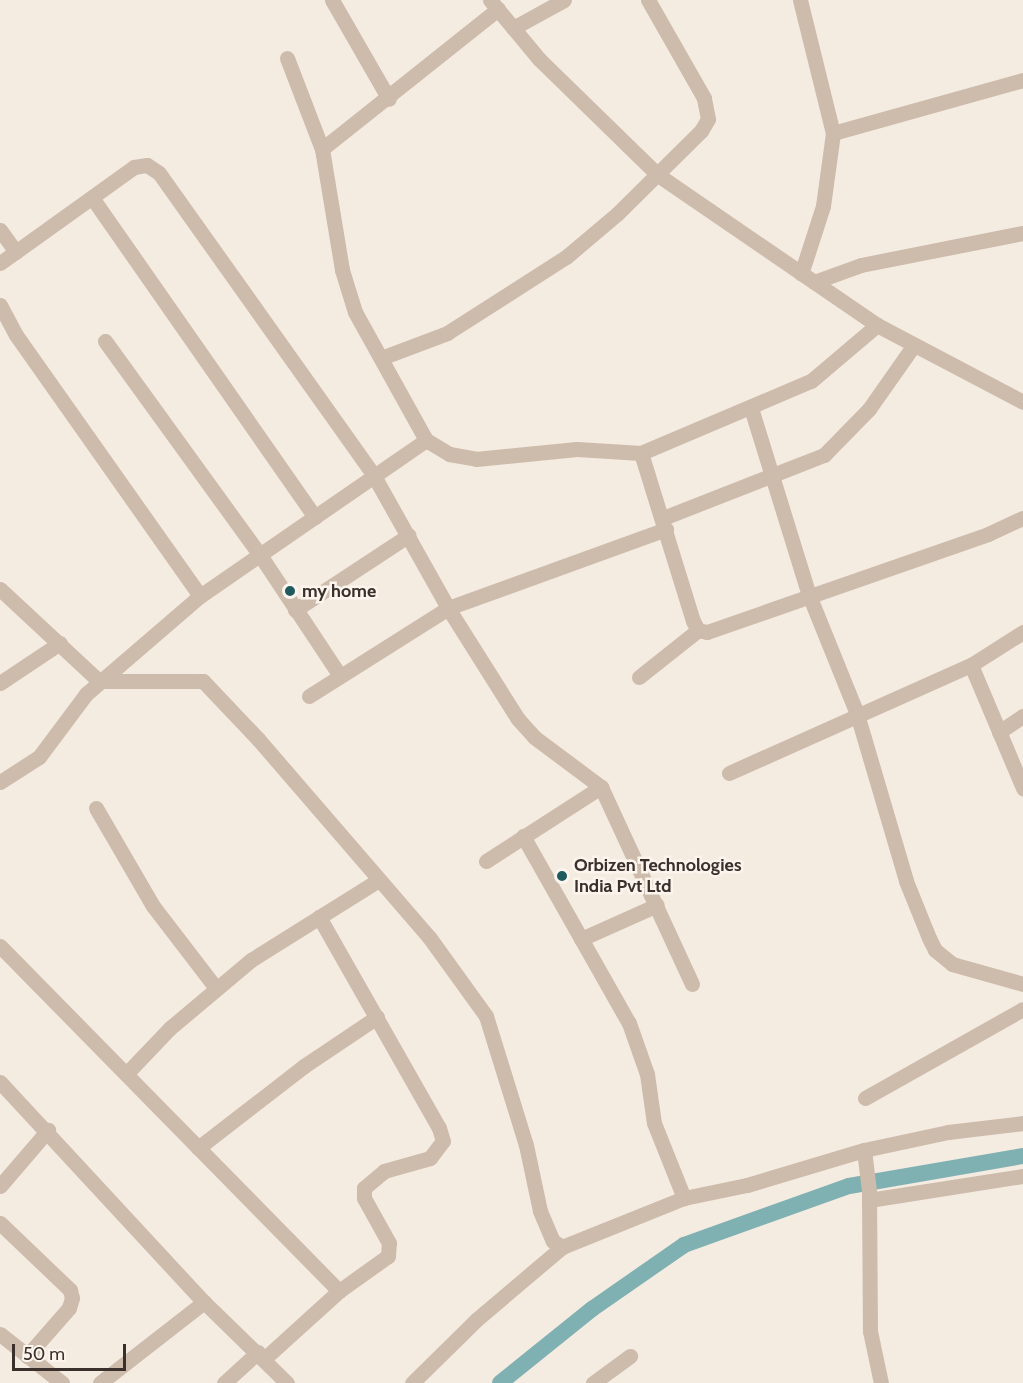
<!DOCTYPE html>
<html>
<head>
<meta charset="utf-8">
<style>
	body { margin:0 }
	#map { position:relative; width:1023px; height:1383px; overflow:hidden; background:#f4ebe1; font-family:Cabin,sans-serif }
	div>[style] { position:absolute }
	.canal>* { height:16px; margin:-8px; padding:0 8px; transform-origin:8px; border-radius:8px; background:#7fb0b2 }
	.street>* { height:15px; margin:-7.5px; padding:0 7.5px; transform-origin:7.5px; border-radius:7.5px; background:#cdbbac }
	.dots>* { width:16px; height:16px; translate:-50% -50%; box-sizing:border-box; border:3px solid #fbf5ee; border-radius:50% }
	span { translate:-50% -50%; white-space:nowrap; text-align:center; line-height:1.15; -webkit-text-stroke:5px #fbf5ee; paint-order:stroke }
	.poi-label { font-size:18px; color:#3b302b; font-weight:700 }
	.left { translate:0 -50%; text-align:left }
	.scale { position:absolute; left:12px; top:1344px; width:114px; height:27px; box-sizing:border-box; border:3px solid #3b302b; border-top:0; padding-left:8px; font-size:18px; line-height:21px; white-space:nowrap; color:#3b302b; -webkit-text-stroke:4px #fbf5ee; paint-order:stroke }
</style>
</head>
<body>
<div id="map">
	<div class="canal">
		<i style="left:500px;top:1383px;width:118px;rotate:-38.8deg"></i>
		<i style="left:592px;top:1309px;width:112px;rotate:-34.8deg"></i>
		<i style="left:684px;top:1245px;width:175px;rotate:-19.7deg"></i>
		<i style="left:849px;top:1186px;width:177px;rotate:-9.8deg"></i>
	</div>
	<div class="street">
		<i style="left:332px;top:0;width:114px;rotate:60.1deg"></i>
		<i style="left:490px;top:0;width:77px;rotate:50.3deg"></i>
		<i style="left:539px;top:59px;width:166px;rotate:44.3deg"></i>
		<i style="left:658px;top:175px;width:265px;rotate:34.4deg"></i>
		<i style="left:877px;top:325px;width:165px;rotate:27.8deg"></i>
		<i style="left:800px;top:0;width:137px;rotate:76.1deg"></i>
		<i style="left:833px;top:133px;width:74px;rotate:97.8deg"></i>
		<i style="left:823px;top:206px;width:71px;rotate:107.9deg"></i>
		<i style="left:513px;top:28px;width:58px;rotate:-28.8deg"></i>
		<i style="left:287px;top:58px;width:97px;rotate:69deg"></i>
		<i style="left:322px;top:149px;width:123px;rotate:80.6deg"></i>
		<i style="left:342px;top:270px;width:44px;rotate:72.8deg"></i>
		<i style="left:355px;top:312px;width:146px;rotate:61deg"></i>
		<i style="left:426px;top:440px;width:27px;rotate:31deg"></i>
		<i style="left:449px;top:454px;width:27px;rotate:10deg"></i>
		<i style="left:476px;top:459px;width:101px;rotate:-5.7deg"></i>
		<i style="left:577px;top:449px;width:64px;rotate:3.6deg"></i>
		<i style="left:641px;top:453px;width:185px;rotate:-23deg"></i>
		<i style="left:811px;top:381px;width:87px;rotate:-40.3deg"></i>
		<i style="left:833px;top:133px;width:197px;rotate:-15.6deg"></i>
		<i style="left:322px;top:149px;width:225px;rotate:-38.5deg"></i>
		<i style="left:93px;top:199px;width:388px;rotate:55.1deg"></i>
		<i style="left:0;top:230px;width:27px;rotate:54deg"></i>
		<i style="left:0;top:263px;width:165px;rotate:-35.6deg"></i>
		<i style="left:134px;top:167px;width:13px;rotate:-9deg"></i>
		<i style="left:147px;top:165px;width:14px;rotate:34deg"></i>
		<i style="left:159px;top:173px;width:372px;rotate:54.6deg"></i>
		<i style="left:374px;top:476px;width:151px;rotate:60.7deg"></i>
		<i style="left:448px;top:608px;width:131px;rotate:57.8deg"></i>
		<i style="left:518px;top:719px;width:24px;rotate:48deg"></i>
		<i style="left:534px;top:737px;width:84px;rotate:36.7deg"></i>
		<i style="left:601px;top:787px;width:217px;rotate:65.2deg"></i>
		<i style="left:814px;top:282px;width:50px;rotate:-19.9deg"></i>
		<i style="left:861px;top:265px;width:165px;rotate:-11.2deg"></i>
		<i style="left:0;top:305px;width:34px;rotate:62deg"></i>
		<i style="left:16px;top:335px;width:319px;rotate:54.8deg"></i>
		<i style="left:105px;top:341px;width:264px;rotate:54.1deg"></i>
		<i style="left:260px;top:555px;width:145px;rotate:56.5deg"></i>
		<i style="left:381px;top:358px;width:71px;rotate:-20.7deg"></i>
		<i style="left:447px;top:333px;width:141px;rotate:-32.6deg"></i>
		<i style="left:566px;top:257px;width:68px;rotate:-40.2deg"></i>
		<i style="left:618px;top:213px;width:117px;rotate:-44.7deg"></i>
		<i style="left:701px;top:131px;width:14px;rotate:-60deg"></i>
		<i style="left:708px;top:119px;width:21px;rotate:-101deg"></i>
		<i style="left:704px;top:98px;width:113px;rotate:-119.7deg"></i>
		<i style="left:751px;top:408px;width:196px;rotate:72.8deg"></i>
		<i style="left:809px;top:595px;width:128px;rotate:68deg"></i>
		<i style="left:857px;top:714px;width:174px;rotate:73.6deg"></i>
		<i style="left:906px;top:881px;width:61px;rotate:68deg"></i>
		<i style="left:929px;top:938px;width:13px;rotate:63deg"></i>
		<i style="left:935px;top:950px;width:22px;rotate:39deg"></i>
		<i style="left:952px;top:964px;width:74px;rotate:15.7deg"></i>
		<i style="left:641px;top:453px;width:176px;rotate:72.8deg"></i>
		<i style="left:693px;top:621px;width:10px;rotate:61deg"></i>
		<i style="left:698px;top:630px;width:9px;rotate:13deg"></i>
		<i style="left:707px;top:632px;width:298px;rotate:-19.2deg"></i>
		<i style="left:988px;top:534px;width:38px;rotate:-25deg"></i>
		<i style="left:663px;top:518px;width:173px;rotate:-21.4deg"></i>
		<i style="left:824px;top:455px;width:64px;rotate:-45.6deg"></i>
		<i style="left:869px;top:409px;width:78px;rotate:-54.9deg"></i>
		<i style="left:0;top:589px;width:135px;rotate:42.9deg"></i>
		<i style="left:99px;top:681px;width:104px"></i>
		<i style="left:203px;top:681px;width:80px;rotate:46.5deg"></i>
		<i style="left:258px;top:739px;width:262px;rotate:49.2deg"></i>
		<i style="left:429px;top:937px;width:97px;rotate:54.2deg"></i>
		<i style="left:486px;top:1016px;width:135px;rotate:72.8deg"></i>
		<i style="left:526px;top:1145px;width:67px;rotate:78deg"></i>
		<i style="left:540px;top:1211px;width:33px;rotate:67deg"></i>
		<i style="left:553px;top:1241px;width:11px;rotate:34deg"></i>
		<i style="left:562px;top:1247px;width:131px;rotate:-21.9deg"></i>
		<i style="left:684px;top:1198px;width:64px;rotate:-11.7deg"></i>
		<i style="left:747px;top:1185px;width:122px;rotate:-16.7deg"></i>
		<i style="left:864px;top:1150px;width:86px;rotate:-12.1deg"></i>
		<i style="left:948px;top:1132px;width:76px;rotate:-6.8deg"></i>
		<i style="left:295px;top:610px;width:136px;rotate:-33.3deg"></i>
		<i style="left:971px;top:665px;width:134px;rotate:67.1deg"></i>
		<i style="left:639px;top:677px;width:75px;rotate:-38.5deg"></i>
		<i style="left:0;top:683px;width:72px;rotate:-33.7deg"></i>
		<i style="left:309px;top:696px;width:165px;rotate:-32.3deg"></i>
		<i style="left:448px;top:608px;width:232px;rotate:-19.9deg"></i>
		<i style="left:999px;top:732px;width:29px;rotate:-34deg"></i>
		<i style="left:729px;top:773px;width:265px;rotate:-24.1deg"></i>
		<i style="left:971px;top:665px;width:62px;rotate:-32.4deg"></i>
		<i style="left:0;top:782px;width:46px;rotate:-32.7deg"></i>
		<i style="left:39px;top:757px;width:79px;rotate:-53.3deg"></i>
		<i style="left:86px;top:694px;width:150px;rotate:-40.7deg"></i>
		<i style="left:200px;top:596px;width:275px;rotate:-34.6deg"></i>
		<i style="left:96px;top:808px;width:113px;rotate:59.8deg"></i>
		<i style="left:153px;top:906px;width:103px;rotate:52.5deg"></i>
		<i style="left:523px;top:836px;width:215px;rotate:60.5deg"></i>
		<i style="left:629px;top:1023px;width:54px;rotate:70.6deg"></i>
		<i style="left:647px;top:1074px;width:49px;rotate:81.9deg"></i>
		<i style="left:654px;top:1123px;width:81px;rotate:68.2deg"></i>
		<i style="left:486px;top:861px;width:137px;rotate:-32.8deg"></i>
		<i style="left:581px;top:939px;width:83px;rotate:-24.1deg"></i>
		<i style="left:0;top:946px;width:484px;rotate:45.5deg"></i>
		<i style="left:127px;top:1073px;width:62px;rotate:-46.3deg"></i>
		<i style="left:170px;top:1028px;width:106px;rotate:-40deg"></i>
		<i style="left:251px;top:960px;width:149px;rotate:-32.1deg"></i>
		<i style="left:0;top:1082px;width:300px;rotate:47.2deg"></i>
		<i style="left:204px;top:1302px;width:116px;rotate:44.3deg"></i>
		<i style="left:865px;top:1098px;width:181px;rotate:-29.4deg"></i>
		<i style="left:198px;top:1148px;width:134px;rotate:-37.7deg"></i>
		<i style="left:304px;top:1066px;width:88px;rotate:-33.9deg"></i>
		<i style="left:864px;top:1150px;width:41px;rotate:83deg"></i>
		<i style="left:869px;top:1191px;width:140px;rotate:89.6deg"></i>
		<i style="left:870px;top:1331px;width:53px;rotate:78.1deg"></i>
		<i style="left:0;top:1186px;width:74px;rotate:-49.4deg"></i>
		<i style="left:869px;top:1200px;width:156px;rotate:-8.9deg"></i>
		<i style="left:0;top:1223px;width:97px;rotate:43.7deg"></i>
		<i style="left:70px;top:1290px;width:8px;rotate:76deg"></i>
		<i style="left:72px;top:1298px;width:10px;rotate:107deg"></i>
		<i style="left:69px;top:1308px;width:64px;rotate:131.2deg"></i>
		<i style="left:0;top:1334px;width:79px;rotate:38.3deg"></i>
		<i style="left:264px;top:1359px;width:101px;rotate:-42.2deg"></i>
		<i style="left:339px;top:1291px;width:60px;rotate:-35.5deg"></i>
		<i style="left:388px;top:1256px;width:13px;rotate:-86deg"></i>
		<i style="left:389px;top:1243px;width:51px;rotate:-119.1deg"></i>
		<i style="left:364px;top:1198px;width:10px;rotate:-90deg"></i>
		<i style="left:364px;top:1188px;width:26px;rotate:-40deg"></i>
		<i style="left:384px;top:1171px;width:48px;rotate:-15.8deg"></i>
		<i style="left:430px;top:1158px;width:21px;rotate:-53deg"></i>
		<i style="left:443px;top:1141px;width:14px;rotate:-107deg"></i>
		<i style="left:439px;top:1128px;width:243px;rotate:-119.6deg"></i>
		<i style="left:100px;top:1383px;width:132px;rotate:-37.9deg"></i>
		<i style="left:224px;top:1383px;width:46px;rotate:-42.4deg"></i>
		<i style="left:412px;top:1383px;width:90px;rotate:-44.5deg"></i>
		<i style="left:476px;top:1320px;width:113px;rotate:-40.3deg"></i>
		<i style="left:593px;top:1383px;width:46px;rotate:-36.1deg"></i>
	</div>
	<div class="dots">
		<i style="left:290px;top:591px;background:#1f5a5e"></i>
		<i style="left:562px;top:876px;background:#1f5a5e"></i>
	</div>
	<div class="poi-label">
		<span class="left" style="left:302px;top:591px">my home</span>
		<span class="left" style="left:574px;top:876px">Orbizen Technologies<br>India Pvt Ltd</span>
	</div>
	<div class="scale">50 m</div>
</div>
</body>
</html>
